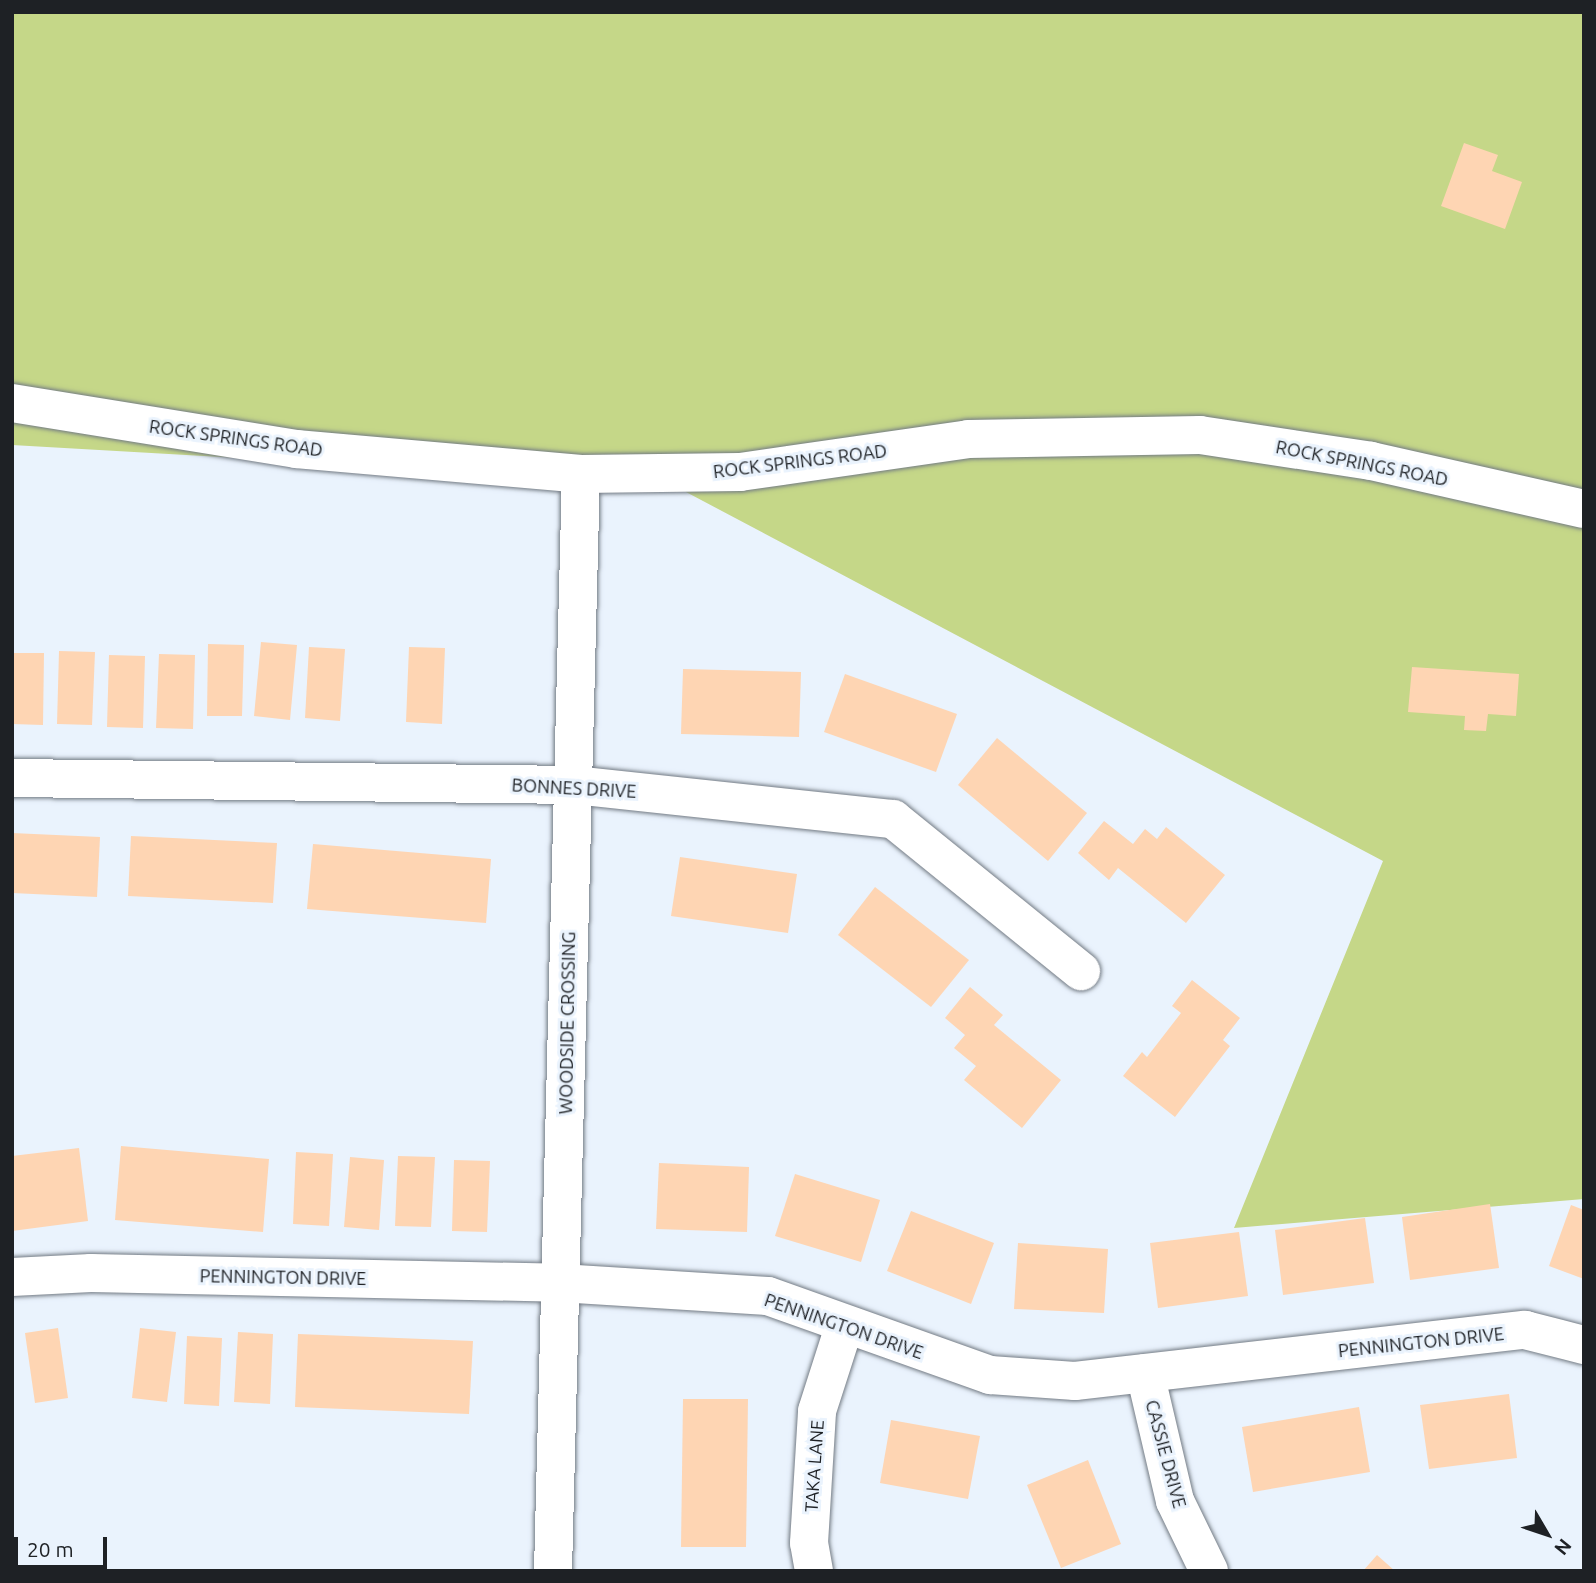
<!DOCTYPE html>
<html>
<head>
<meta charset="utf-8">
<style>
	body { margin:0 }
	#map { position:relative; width:1596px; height:1583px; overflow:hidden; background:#eaf3fd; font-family:Ubuntu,sans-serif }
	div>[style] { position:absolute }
	.green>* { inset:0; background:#c5d788 }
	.building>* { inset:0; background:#fed5b3 }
	.roads { filter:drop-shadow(0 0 2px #737b84) drop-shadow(0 0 2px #737b84) }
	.minor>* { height:38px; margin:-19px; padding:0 19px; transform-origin:19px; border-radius:19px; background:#fff }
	span { translate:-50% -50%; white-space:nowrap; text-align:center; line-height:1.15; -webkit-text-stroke:6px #eaf3fd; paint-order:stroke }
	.street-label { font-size:18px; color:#1e2125 }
	.frame { position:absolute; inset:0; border:14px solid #1e2125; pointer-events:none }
	.north { position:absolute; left:1512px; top:1499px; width:70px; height:70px; -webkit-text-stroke:5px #eaf3fd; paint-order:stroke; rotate:129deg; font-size:19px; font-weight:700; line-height:28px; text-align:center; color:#1e2125 }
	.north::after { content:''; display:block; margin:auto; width:24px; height:32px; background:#1e2125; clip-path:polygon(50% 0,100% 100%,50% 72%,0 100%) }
	.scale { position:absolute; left:14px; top:1537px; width:93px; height:32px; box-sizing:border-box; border:4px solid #1e2125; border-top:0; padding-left:9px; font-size:21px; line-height:24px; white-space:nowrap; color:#1e2125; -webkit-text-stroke:5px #eaf3fd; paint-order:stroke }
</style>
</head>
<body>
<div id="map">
	<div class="green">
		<i style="clip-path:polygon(12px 12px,1584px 12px,1584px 1199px,1234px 1228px,1383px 861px,669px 483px,12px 445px)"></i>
	</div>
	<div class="building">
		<i style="clip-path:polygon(1464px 143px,1498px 155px,1492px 171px,1522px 182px,1505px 229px,1441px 206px)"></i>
		<i style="clip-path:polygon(261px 642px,297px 645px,290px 720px,254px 716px)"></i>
		<i style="clip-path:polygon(208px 644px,244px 645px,242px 716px,207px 716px)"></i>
		<i style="clip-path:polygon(309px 647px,345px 649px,340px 721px,305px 718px)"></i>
		<i style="clip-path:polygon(409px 647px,445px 648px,442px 724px,406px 722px)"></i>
		<i style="clip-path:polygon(59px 651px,95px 652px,92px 725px,57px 724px)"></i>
		<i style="clip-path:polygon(12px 653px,44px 653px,43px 725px,12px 724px)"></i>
		<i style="clip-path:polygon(159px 654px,195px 655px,193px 729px,156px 728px)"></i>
		<i style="clip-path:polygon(109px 655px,145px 656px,143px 728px,107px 727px)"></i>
		<i style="clip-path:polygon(1412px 667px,1519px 674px,1516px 716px,1488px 714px,1486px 731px,1464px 730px,1465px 716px,1408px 712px)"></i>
		<i style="clip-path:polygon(683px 669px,801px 672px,799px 737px,681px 734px)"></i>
		<i style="clip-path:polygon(845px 674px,957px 714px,936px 772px,824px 732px)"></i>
		<i style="clip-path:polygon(997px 738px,1087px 813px,1048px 861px,958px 785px)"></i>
		<i style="clip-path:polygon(1104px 821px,1133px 844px,1145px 829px,1157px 839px,1166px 827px,1225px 875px,1186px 923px,1118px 868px,1109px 880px,1078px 853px)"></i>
		<i style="clip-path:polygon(12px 833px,100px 837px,97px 897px,12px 893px)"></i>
		<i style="clip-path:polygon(131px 836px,277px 843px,273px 903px,128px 896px)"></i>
		<i style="clip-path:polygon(313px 844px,491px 859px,486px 923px,307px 909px)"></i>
		<i style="clip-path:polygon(680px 857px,797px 874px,788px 933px,671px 916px)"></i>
		<i style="clip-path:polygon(875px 887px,969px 960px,931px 1007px,838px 935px)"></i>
		<i style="clip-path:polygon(1192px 980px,1240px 1018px,1223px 1040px,1230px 1046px,1175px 1117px,1123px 1076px,1142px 1052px,1147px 1057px,1181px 1013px,1172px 1006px)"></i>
		<i style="clip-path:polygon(970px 987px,1003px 1015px,994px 1025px,1061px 1080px,1022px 1128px,964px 1080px,976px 1066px,954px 1048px,965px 1035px,945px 1018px)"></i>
		<i style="clip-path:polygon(121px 1146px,269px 1159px,263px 1232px,115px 1220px)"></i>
		<i style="clip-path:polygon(79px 1148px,88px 1221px,12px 1231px,12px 1156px)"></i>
		<i style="clip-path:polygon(296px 1152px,333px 1154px,329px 1226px,293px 1224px)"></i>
		<i style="clip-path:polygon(398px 1156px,435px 1157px,431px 1227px,395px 1226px)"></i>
		<i style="clip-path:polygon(350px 1157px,384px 1160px,379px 1230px,344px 1227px)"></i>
		<i style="clip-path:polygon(454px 1160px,490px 1161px,487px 1232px,452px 1231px)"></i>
		<i style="clip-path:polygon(659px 1163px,749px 1167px,747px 1232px,656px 1229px)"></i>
		<i style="clip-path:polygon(795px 1174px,880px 1200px,861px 1262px,775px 1236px)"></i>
		<i style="clip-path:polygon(1490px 1204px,1499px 1268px,1410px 1280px,1402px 1217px)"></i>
		<i style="clip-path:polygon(1571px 1205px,1584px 1210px,1584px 1279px,1549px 1266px)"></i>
		<i style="clip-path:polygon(911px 1211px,994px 1243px,971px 1304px,887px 1271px)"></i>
		<i style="clip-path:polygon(1365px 1218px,1374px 1283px,1283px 1295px,1275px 1230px)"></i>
		<i style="clip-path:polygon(1239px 1232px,1248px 1296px,1158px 1308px,1150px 1243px)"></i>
		<i style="clip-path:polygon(1018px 1243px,1108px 1249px,1104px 1313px,1014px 1309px)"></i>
		<i style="clip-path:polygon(58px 1328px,68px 1398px,35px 1403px,25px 1333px)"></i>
		<i style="clip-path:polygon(140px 1328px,176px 1332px,167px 1402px,132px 1398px)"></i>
		<i style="clip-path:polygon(238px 1332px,273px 1334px,270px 1404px,234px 1402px)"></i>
		<i style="clip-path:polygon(298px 1334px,473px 1341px,469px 1414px,295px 1407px)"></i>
		<i style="clip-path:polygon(187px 1336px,222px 1338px,219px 1406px,184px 1404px)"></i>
		<i style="clip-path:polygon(1509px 1394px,1517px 1458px,1429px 1469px,1420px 1405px)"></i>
		<i style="clip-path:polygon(683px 1399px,748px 1399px,746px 1547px,681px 1547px)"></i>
		<i style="clip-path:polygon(1359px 1407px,1370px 1472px,1253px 1492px,1242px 1427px)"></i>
		<i style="clip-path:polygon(891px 1420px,980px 1436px,968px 1499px,880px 1483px)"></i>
		<i style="clip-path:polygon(1088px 1460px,1121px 1544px,1061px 1568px,1027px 1485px)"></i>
		<i style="clip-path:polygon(1377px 1555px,1395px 1571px,1363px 1571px)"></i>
	</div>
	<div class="roads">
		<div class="minor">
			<i style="left:12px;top:403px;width:288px;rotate:9.2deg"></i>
			<i style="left:296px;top:449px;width:286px;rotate:5deg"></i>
			<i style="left:581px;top:474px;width:159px;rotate:-0.7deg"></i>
			<i style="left:740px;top:472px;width:230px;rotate:-8.2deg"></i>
			<i style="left:968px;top:439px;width:232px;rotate:-1deg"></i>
			<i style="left:1200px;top:435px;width:173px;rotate:8.6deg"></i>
			<i style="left:1371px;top:461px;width:218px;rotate:12.7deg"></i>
			<i style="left:12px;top:778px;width:561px;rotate:0.71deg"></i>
			<i style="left:573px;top:785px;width:322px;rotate:6.1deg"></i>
			<i style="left:893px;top:819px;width:242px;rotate:39deg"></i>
			<i style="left:12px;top:1277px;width:79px;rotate:-2.9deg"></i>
			<i style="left:91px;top:1273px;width:469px;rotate:1.2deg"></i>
			<i style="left:560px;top:1283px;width:208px;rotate:3.6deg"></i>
			<i style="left:768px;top:1296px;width:236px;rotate:19.6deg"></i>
			<i style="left:990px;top:1375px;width:85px;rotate:4deg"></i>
			<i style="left:1075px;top:1381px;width:453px;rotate:-6.5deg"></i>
			<i style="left:1525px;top:1330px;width:61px;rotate:14.3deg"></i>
			<i style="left:1145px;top:1373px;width:131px;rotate:76.8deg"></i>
			<i style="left:1175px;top:1501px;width:78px;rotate:64.1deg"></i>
			<i style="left:553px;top:1571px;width:1097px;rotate:-88.54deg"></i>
			<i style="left:814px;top:1571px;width:28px;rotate:-100deg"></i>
			<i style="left:809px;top:1543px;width:132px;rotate:-86.5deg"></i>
			<i style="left:817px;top:1411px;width:91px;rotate:-72.2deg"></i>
		</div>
	</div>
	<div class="street-label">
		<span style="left:236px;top:438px;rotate:8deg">ROCK SPRINGS ROAD</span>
		<span style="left:800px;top:461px;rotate:-7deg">ROCK SPRINGS ROAD</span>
		<span style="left:1362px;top:463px;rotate:11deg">ROCK SPRINGS ROAD</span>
		<span style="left:574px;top:788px;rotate:3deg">BONNES DRIVE</span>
		<span style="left:567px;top:1023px;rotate:-89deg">WOODSIDE CROSSING</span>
		<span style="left:283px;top:1277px;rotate:1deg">PENNINGTON DRIVE</span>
		<span style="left:844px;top:1326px;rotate:19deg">PENNINGTON DRIVE</span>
		<span style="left:1421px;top:1342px;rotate:-6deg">PENNINGTON DRIVE</span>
		<span style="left:1166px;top:1454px;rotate:75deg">CASSIE DRIVE</span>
		<span style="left:814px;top:1466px;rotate:-86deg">TAKA LANE</span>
	</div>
	<div class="frame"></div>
	<div class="north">N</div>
	<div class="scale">20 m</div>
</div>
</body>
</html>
